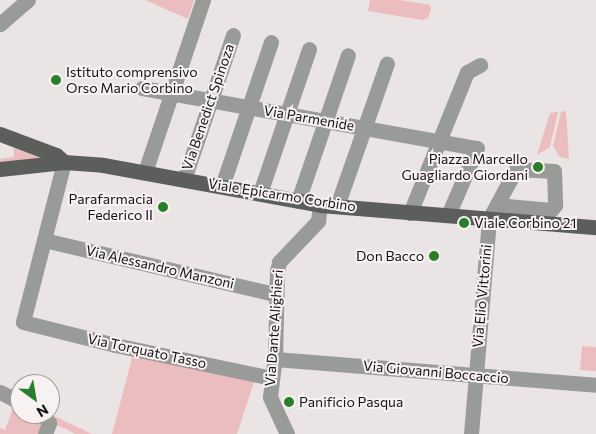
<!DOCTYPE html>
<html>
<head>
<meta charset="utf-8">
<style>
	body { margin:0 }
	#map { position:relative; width:596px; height:434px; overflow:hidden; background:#ebe4e4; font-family:Commissioner,sans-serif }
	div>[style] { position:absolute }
	.green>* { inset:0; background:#ecbdbf }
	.minor>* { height:15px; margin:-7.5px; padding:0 7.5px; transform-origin:7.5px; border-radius:7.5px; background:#999b99 }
	.major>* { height:15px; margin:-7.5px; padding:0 7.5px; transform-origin:7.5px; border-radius:7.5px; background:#5b5e5b }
	.dots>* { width:14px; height:14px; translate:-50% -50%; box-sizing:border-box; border:2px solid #f8f1f2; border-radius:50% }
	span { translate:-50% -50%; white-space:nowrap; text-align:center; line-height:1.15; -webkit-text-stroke:4px #f8f1f2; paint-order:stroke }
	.poi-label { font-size:14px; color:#151313 }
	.left { translate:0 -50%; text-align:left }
	.right { translate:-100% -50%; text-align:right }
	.street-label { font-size:14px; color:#151313 }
	.north { position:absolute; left:10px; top:374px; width:50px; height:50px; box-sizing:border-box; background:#f8f1f2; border:1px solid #9d9899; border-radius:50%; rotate:148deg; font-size:14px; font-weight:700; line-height:20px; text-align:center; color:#151313 }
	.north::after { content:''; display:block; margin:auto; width:18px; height:22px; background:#287e2b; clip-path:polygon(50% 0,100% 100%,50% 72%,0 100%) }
</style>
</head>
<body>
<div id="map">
	<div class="green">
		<i style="clip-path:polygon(145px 0,194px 0,188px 19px)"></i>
		<i style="clip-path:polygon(370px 0,400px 0,430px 5px,431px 10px,428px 18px,423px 20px,368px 11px)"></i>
		<i style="clip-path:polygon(566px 111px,569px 159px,560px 157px,553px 146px,561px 112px)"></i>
		<i style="clip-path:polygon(558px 112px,550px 147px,537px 155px,550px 113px)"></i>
		<i style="clip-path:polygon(14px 148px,46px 159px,0 163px,0 159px,14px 157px)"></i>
		<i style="clip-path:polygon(582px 346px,596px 347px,596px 371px,580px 370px)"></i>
		<i style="clip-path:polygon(133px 354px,255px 379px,237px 434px,112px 434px)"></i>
		<i style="clip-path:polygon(15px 403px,20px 406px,20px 414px,42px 417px,42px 434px,0 434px,0 428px,5px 430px)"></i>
		<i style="clip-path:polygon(50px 414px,92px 434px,76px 434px,55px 424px)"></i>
	</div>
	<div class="minor">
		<i style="left:0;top:24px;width:37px;rotate:-41deg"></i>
		<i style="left:142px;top:88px;width:340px;rotate:10.2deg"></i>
		<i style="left:477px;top:148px;width:73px;rotate:113.4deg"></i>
		<i style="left:64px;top:162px;width:165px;rotate:104.4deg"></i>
		<i style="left:23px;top:322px;width:95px;rotate:14deg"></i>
		<i style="left:115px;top:345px;width:159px;rotate:11.9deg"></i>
		<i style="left:145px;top:172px;width:182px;rotate:-71.4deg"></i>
		<i style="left:184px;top:179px;width:152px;rotate:-71.2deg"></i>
		<i style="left:222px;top:186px;width:152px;rotate:-71.2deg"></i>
		<i style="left:260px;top:193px;width:152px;rotate:-71.2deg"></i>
		<i style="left:298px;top:201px;width:154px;rotate:-71.1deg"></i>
		<i style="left:337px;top:206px;width:151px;rotate:-70.7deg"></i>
		<i style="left:410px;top:213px;width:152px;rotate:-68deg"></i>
		<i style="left:467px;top:72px;width:15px;rotate:-28deg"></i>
		<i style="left:44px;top:240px;width:237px;rotate:13.2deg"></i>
		<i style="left:275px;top:359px;width:322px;rotate:4.6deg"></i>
		<i style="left:0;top:392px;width:22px;rotate:27deg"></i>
		<i style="left:43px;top:414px;width:11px;rotate:56deg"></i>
		<i style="left:49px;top:423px;width:12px;rotate:110deg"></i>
		<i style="left:287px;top:434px;width:41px;rotate:-114.7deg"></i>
		<i style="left:270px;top:397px;width:38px;rotate:-83deg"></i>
		<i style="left:275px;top:359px;width:88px;rotate:-88.7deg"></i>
		<i style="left:277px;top:271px;width:9px;rotate:-77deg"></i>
		<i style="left:279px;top:262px;width:57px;rotate:-46.4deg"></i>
		<i style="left:318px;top:221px;width:16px;rotate:-83deg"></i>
		<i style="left:471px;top:434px;width:216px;rotate:-85.2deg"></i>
		<i style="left:489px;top:219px;width:57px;rotate:-61.6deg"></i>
		<i style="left:516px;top:169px;width:38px;rotate:3deg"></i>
		<i style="left:554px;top:171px;width:34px;rotate:88deg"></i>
		<i style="left:555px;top:205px;width:6px;rotate:129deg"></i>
		<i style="left:551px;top:210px;width:54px;rotate:-174.7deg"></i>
	</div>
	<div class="major">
		<i style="left:0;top:134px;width:60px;rotate:20.6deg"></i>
		<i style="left:56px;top:155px;width:11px;rotate:41deg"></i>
		<i style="left:0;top:169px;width:64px;rotate:-6.2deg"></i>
		<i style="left:64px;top:162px;width:39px;rotate:4deg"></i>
		<i style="left:103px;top:165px;width:221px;rotate:10.4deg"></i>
		<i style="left:320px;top:205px;width:277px;rotate:4.6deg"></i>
	</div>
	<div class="dots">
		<i style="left:56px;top:80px;background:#287e2b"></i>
		<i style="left:538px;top:167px;background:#287e2b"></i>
		<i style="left:163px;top:207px;background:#287e2b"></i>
		<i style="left:464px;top:223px;background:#287e2b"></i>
		<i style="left:434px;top:256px;background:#287e2b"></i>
		<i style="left:289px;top:402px;background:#287e2b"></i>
	</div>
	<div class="poi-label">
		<span class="left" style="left:66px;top:80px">Istituto comprensivo<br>Orso Mario Corbino</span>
		<span class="right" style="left:528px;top:167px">Piazza Marcello<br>Guagliardo Giordani</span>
		<span class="right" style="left:153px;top:207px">Parafarmacia<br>Federico II</span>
		<span class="left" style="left:474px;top:223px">Viale Corbino 21</span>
		<span class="right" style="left:424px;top:256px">Don Bacco</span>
		<span class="left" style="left:299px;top:402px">Panificio Pasqua</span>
	</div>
	<div class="street-label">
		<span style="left:208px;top:107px;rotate:-71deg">Via Benedict Spinoza</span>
		<span style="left:309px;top:118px;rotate:10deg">Via Parmenide</span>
		<span style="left:282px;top:195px;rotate:9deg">Viale Epicarmo Corbino</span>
		<span style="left:160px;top:267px;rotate:13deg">Via Alessandro Manzoni</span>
		<span style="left:482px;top:296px;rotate:-85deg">Via Elio Vittorini</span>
		<span style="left:274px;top:328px;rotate:-86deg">Via Dante Alighieri</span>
		<span style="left:147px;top:351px;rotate:12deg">Via Torquato Tasso</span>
		<span style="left:436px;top:372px;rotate:5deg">Via Giovanni Boccaccio</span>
	</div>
	<div class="north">N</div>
</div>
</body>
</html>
